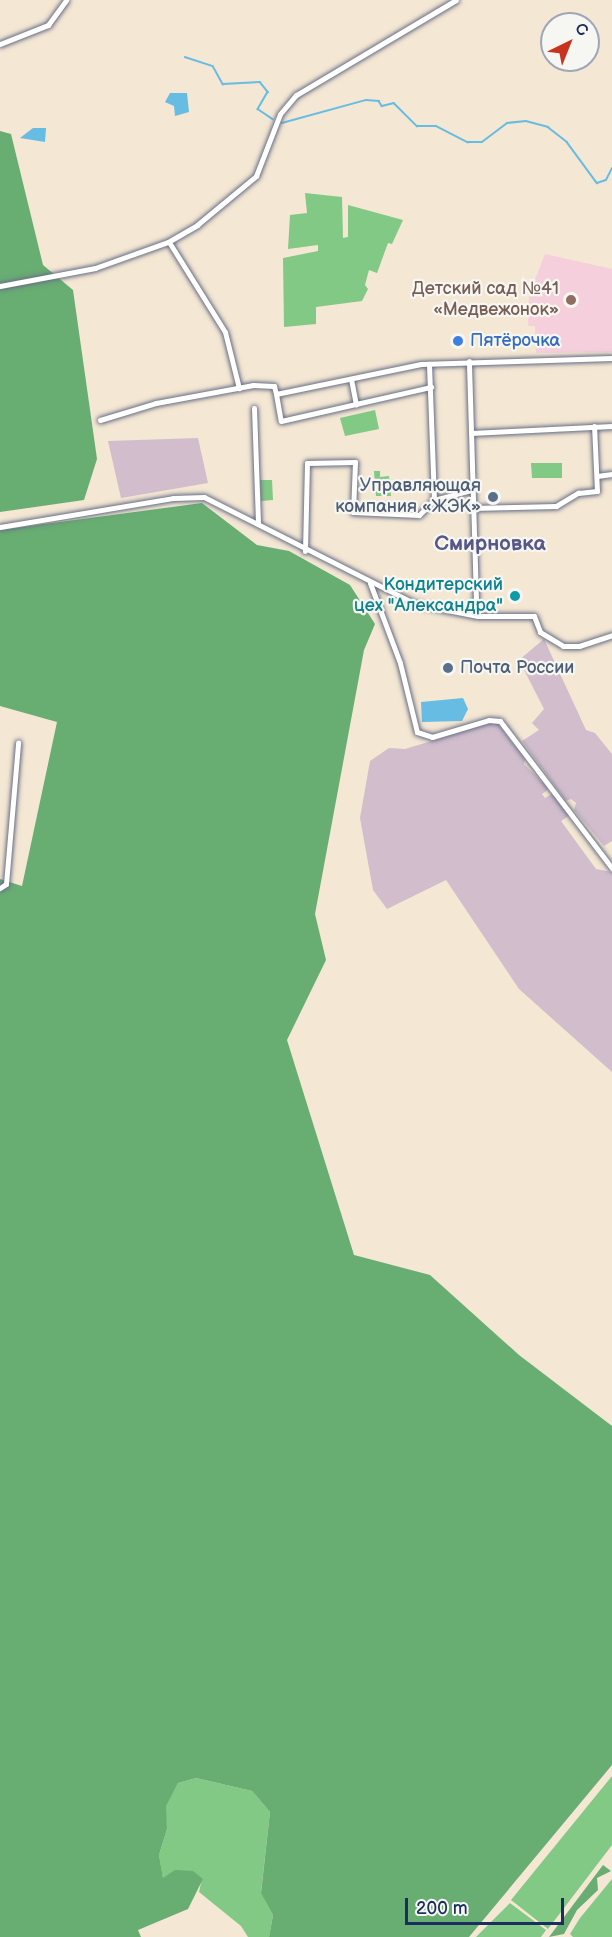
<!DOCTYPE html>
<html>
<head>
<meta charset="utf-8">
<style>
	body { margin:0 }
	#map { position:relative; width:612px; height:1937px; overflow:hidden; background:#f4e7d3; font-family:"Balsamiq Sans",sans-serif }
	div>[style] { position:absolute }
	.built>* { inset:0; background:#f5cfdb }
	.industrial>* { inset:0; background:#d1bdcc }
	.green>* { inset:0; background:#81c984 }
	.forest>* { inset:0; background:#68ad72 }
	.water>* { inset:0; background:#67bce3 }
	.stream>* { height:1.5px; margin:-0.75px; padding:0 0.75px; transform-origin:0.75px; border-radius:0.75px; background:#67bce3 }
	.roads { filter:drop-shadow(0 0 2px #676f87) drop-shadow(0 0 2px #676f87) }
	.street>* { height:5px; margin:-2.5px; padding:0 2.5px; transform-origin:2.5px; border-radius:2.5px; background:#fff }
	.dots>* { width:16px; height:16px; translate:-50% -50%; box-sizing:border-box; border:3px solid #f6f6f2; border-radius:50% }
	span { translate:-50% -50%; white-space:nowrap; text-align:center; line-height:1.15; -webkit-text-stroke:4.5px #f6f6f2; paint-order:stroke }
	.education-label { font-size:18px; color:#785e54 }
	.right { translate:-100% -50%; text-align:right }
	.shop-label { font-size:18px; color:#366cbe }
	.left { translate:0 -50%; text-align:left }
	.service-label { font-size:18px; color:#4e5e75 }
	.culture-label { font-size:18px; color:#0d838f }
	.quarter-label { font-size:21px; color:#585888; font-weight:700 }
	.north { position:absolute; left:540px; top:12px; width:60px; height:60px; box-sizing:border-box; background:#f6f6f2; border:2px solid #9ea6b7; border-radius:50%; rotate:43deg; font-size:16px; font-weight:700; line-height:24px; text-align:center; color:#1b2f5e }
	.north::after { content:''; display:block; margin:auto; width:21px; height:27px; background:#c8321e; clip-path:polygon(50% 0,100% 100%,50% 72%,0 100%) }
	.scale { position:absolute; left:405px; top:1898px; width:159px; height:27px; box-sizing:border-box; border:3px solid #1b2f5e; border-top:0; padding-left:8px; font-size:18px; line-height:21px; white-space:nowrap; color:#1b2f5e; -webkit-text-stroke:4px #f6f6f2; paint-order:stroke }
</style>
</head>
<body>
<div id="map">
	<div class="built">
		<i style="clip-path:polygon(545px 254px,612px 269px,612px 352px,536px 353px,535px 326px,528px 326px,529px 295px)"></i>
	</div>
	<div class="industrial">
		<i style="clip-path:polygon(198px 438px,208px 483px,121px 498px,108px 441px)"></i>
		<i style="clip-path:polygon(544px 639px,586px 730px,595px 733px,612px 754px,612px 841px,604px 846px,574px 810px,576px 803px,571px 799px,566px 801px,522px 741px,539px 730px,532px 723px,544px 709px,519px 660px)"></i>
		<i style="clip-path:polygon(488px 724px,498px 724px,525px 759px,524px 764px,549px 789px,542px 794px,545px 798px,552px 794px,570px 815px,561px 821px,596px 869px,612px 872px,612px 1072px,519px 989px,446px 880px,387px 909px,373px 890px,360px 818px,370px 761px,389px 748px,405px 749px)"></i>
	</div>
	<div class="green">
		<i style="clip-path:polygon(305px 193px,342px 197px,343px 238px,348px 237px,348px 205px,403px 220px,392px 244px,388px 243px,377px 273px,369px 270px,365px 285px,368px 289px,362px 301px,316px 307px,316px 324px,284px 327px,283px 258px,318px 251px,318px 245px,288px 249px,290px 215px,307px 213px)"></i>
		<i style="clip-path:polygon(375px 410px,379px 429px,345px 436px,340px 418px)"></i>
		<i style="clip-path:polygon(531px 463px,562px 463px,562px 478px,532px 478px)"></i>
		<i style="clip-path:polygon(374px 471px,380px 471px,380px 477px,389px 476px,391px 496px,376px 496px)"></i>
		<i style="clip-path:polygon(260px 480px,272px 480px,273px 500px,261px 501px)"></i>
		<i style="clip-path:polygon(612px 1776px,612px 1845px,548px 1929px,511px 1900px)"></i>
		<i style="clip-path:polygon(196px 1778px,252px 1791px,270px 1812px,261px 1892px,273px 1915px,269px 1937px,248px 1937px,241px 1926px,199px 1892px,202px 1879px,163px 1879px,159px 1855px,167px 1829px,165px 1806px,178px 1783px)"></i>
		<i style="clip-path:polygon(612px 1879px,612px 1937px,573px 1937px,570px 1934px,580px 1918px)"></i>
		<i style="clip-path:polygon(510px 1903px,546px 1930px,541px 1937px,476px 1937px)"></i>
	</div>
	<div class="forest">
		<i style="clip-path:polygon(0 131px,11px 134px,43px 265px,73px 290px,97px 459px,84px 500px,0 512px)"></i>
		<i style="clip-path:polygon(202px 503px,257px 545px,289px 551px,350px 585px,375px 624px,364px 650px,315px 914px,326px 960px,287px 1040px,354px 1255px,430px 1275px,519px 1355px,612px 1426px,612px 1765px,469px 1937px,269px 1937px,273px 1915px,261px 1893px,270px 1812px,252px 1791px,196px 1778px,178px 1783px,166px 1806px,167px 1829px,159px 1855px,163px 1878px,175px 1870px,193px 1871px,203px 1879px,188px 1909px,138px 1930px,141px 1937px,0 1937px,0 879px,22px 886px,57px 722px,0 706px,0 530px)"></i>
		<i style="clip-path:polygon(603px 1865px,611px 1871px,597px 1878px,598px 1890px,577px 1910px,564px 1934px,549px 1937px)"></i>
	</div>
	<div class="water">
		<i style="clip-path:polygon(170px 93px,187px 93px,189px 112px,175px 116px,174px 106px,165px 102px)"></i>
		<i style="clip-path:polygon(33px 128px,46px 128px,45px 142px,20px 138px)"></i>
		<i style="clip-path:polygon(463px 698px,468px 709px,462px 721px,422px 722px,421px 702px)"></i>
	</div>
	<div class="stream">
		<i style="left:185px;top:57px;width:29px;rotate:18deg"></i>
		<i style="left:213px;top:66px;width:21px;rotate:61deg"></i>
		<i style="left:223px;top:84px;width:37px;rotate:-3deg"></i>
		<i style="left:260px;top:82px;width:13px;rotate:51deg"></i>
		<i style="left:268px;top:92px;width:20px;rotate:120deg"></i>
		<i style="left:258px;top:109px;width:18px;rotate:34deg"></i>
		<i style="left:282px;top:123px;width:87px;rotate:-15.3deg"></i>
		<i style="left:366px;top:100px;width:13px;rotate:4deg"></i>
		<i style="left:379px;top:101px;width:6px;rotate:59deg"></i>
		<i style="left:382px;top:106px;width:12px;rotate:-14deg"></i>
		<i style="left:394px;top:103px;width:33px;rotate:45deg"></i>
		<i style="left:417px;top:126px;width:19px"></i>
		<i style="left:436px;top:126px;width:36px;rotate:27deg"></i>
		<i style="left:468px;top:142px;width:14px"></i>
		<i style="left:482px;top:142px;width:31px;rotate:-37deg"></i>
		<i style="left:507px;top:123px;width:19px;rotate:-6deg"></i>
		<i style="left:526px;top:121px;width:23px;rotate:15deg"></i>
		<i style="left:548px;top:127px;width:24px;rotate:38deg"></i>
		<i style="left:567px;top:142px;width:51px;rotate:53.8deg"></i>
		<i style="left:597px;top:183px;width:9px;rotate:-18deg"></i>
		<i style="left:606px;top:180px;width:13px;rotate:-63deg"></i>
	</div>
	<div class="roads">
		<div class="street">
			<i style="left:0;top:44px;width:52px;rotate:-21.6deg"></i>
			<i style="left:48px;top:25px;width:31px;rotate:-54deg"></i>
			<i style="left:169px;top:242px;width:106px;rotate:58.1deg"></i>
			<i style="left:225px;top:332px;width:58px;rotate:76deg"></i>
			<i style="left:0;top:286px;width:97px;rotate:-10.7deg"></i>
			<i style="left:95px;top:268px;width:77px;rotate:-19.6deg"></i>
			<i style="left:168px;top:242px;width:34px;rotate:-30deg"></i>
			<i style="left:197px;top:225px;width:77px;rotate:-39.7deg"></i>
			<i style="left:256px;top:176px;width:66px;rotate:-68.8deg"></i>
			<i style="left:280px;top:114px;width:25px;rotate:-50deg"></i>
			<i style="left:296px;top:95px;width:186px;rotate:-30.7deg"></i>
			<i style="left:429px;top:364px;width:136px;rotate:87.9deg"></i>
			<i style="left:351px;top:379px;width:26px;rotate:79deg"></i>
			<i style="left:276px;top:394px;width:27px;rotate:80deg"></i>
			<i style="left:281px;top:421px;width:154px;rotate:-12.8deg"></i>
			<i style="left:254px;top:408px;width:115px;rotate:88deg"></i>
			<i style="left:100px;top:420px;width:59px;rotate:-16.9deg"></i>
			<i style="left:156px;top:403px;width:99px;rotate:-10.5deg"></i>
			<i style="left:253px;top:385px;width:21px;rotate:3deg"></i>
			<i style="left:274px;top:386px;width:8px;rotate:76deg"></i>
			<i style="left:276px;top:394px;width:148px;rotate:-11.7deg"></i>
			<i style="left:421px;top:364px;width:191px;rotate:-1.8deg"></i>
			<i style="left:471px;top:433px;width:141px;rotate:-2.8deg"></i>
			<i style="left:597px;top:476px;width:15px;rotate:-8deg"></i>
			<i style="left:472px;top:508px;width:84px;rotate:-1.4deg"></i>
			<i style="left:556px;top:506px;width:26px;rotate:-31deg"></i>
			<i style="left:578px;top:493px;width:19px;rotate:-6deg"></i>
			<i style="left:597px;top:491px;width:65px;rotate:-92.6deg"></i>
			<i style="left:0;top:527px;width:175px;rotate:-9.5deg"></i>
			<i style="left:173px;top:498px;width:31px;rotate:-2deg"></i>
			<i style="left:204px;top:497px;width:237px;rotate:26.8deg"></i>
			<i style="left:416px;top:604px;width:63px;rotate:11deg"></i>
			<i style="left:478px;top:616px;width:56px"></i>
			<i style="left:534px;top:616px;width:17px;rotate:69deg"></i>
			<i style="left:540px;top:632px;width:27px;rotate:31deg"></i>
			<i style="left:563px;top:646px;width:16px"></i>
			<i style="left:579px;top:646px;width:35px;rotate:-18deg"></i>
			<i style="left:305px;top:551px;width:88px;rotate:-88.7deg"></i>
			<i style="left:307px;top:463px;width:48px;rotate:-1.2deg"></i>
			<i style="left:355px;top:462px;width:50px;rotate:92.3deg"></i>
			<i style="left:353px;top:512px;width:66px;rotate:2.6deg"></i>
			<i style="left:419px;top:515px;width:21px;rotate:-45deg"></i>
			<i style="left:434px;top:500px;width:38px;rotate:-15deg"></i>
			<i style="left:370px;top:583px;width:85px;rotate:69.4deg"></i>
			<i style="left:400px;top:663px;width:71px;rotate:76.2deg"></i>
			<i style="left:417px;top:732px;width:16px;rotate:18deg"></i>
			<i style="left:432px;top:737px;width:59px;rotate:-16.6deg"></i>
			<i style="left:489px;top:720px;width:11px;rotate:5deg"></i>
			<i style="left:500px;top:721px;width:185px;rotate:52.7deg"></i>
			<i style="left:465px;top:612px;width:16px;rotate:-47deg"></i>
			<i style="left:476px;top:600px;width:239px;rotate:-91.7deg"></i>
			<i style="left:0;top:888px;width:7px;rotate:-34deg"></i>
			<i style="left:6px;top:884px;width:142px;rotate:-85.1deg"></i>
		</div>
	</div>
	<div class="dots">
		<i style="left:571px;top:300px;background:#8d6e63"></i>
		<i style="left:458px;top:341px;background:#3f7fe0"></i>
		<i style="left:493px;top:497px;background:#5c6f8a"></i>
		<i style="left:515px;top:596px;background:#0f9aa8"></i>
		<i style="left:448px;top:668px;background:#5c6f8a"></i>
	</div>
	<div class="education-label">
		<span class="right" style="left:559px;top:300px">Детский сад №41<br>«Медвежонок»</span>
	</div>
	<div class="shop-label">
		<span class="left" style="left:470px;top:341px">Пятёрочка</span>
	</div>
	<div class="service-label">
		<span class="right" style="left:481px;top:497px">Управляющая<br>компания «ЖЭК»</span>
		<span class="left" style="left:460px;top:668px">Почта России</span>
	</div>
	<div class="culture-label">
		<span class="right" style="left:503px;top:596px">Кондитерский<br>цех "Александра"</span>
	</div>
	<div class="quarter-label">
		<span style="left:490px;top:544px">Смирновка</span>
	</div>
	<div class="north">С</div>
	<div class="scale">200 m</div>
</div>
</body>
</html>
